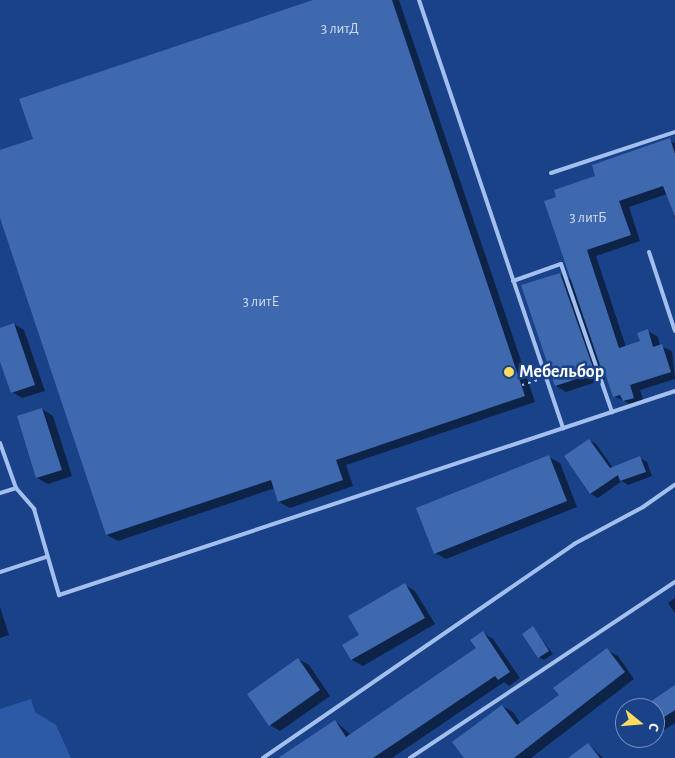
<!DOCTYPE html>
<html>
<head>
<meta charset="utf-8">
<style>
	body { margin:0 }
	#map { position:relative; width:675px; height:758px; overflow:hidden; background:#1a4288; font-family:"Alegreya Sans",sans-serif }
	div>[style] { position:absolute }
	.green>* { inset:0; background:#2d5aa6 }
	.shadow>* { inset:0; background:#0007 }
	.building>* { inset:0; background:#3e69af }
	.path>* { height:2px; margin-top:-1px; transform-origin:0; background:repeating-linear-gradient(90deg,#a3bfed 0 2.5px,transparent 0 6.5px) }
	.lane>* { height:4px; margin:-2px; padding:0 2px; transform-origin:2px; border-radius:2px; background:#a3bfed }
	.dots>* { width:14px; height:14px; translate:-50% -50%; box-sizing:border-box; border:2px solid #1a4288; border-radius:50% }
	span { translate:-50% -50%; white-space:nowrap; text-align:center; line-height:1.15; -webkit-text-stroke:5px #1a4288; paint-order:stroke }
	.number-label { font-size:15px; color:#cfdaeb }
	.number-label span { -webkit-text-stroke-width:0 }
	.poi-label { font-size:18px; color:#fff; font-weight:700 }
	.left { translate:0 -50%; text-align:left }
	.north { position:absolute; left:615px; top:698px; width:50px; height:50px; box-sizing:border-box; background:#1a4288; border:1px solid #768eb8; border-radius:50%; rotate:107deg; font-size:14px; font-weight:700; line-height:20px; text-align:center; color:#fff }
	.north::after { content:''; display:block; margin:auto; width:18px; height:22px; background:#ffdc5f; clip-path:polygon(50% 0,100% 100%,50% 72%,0 100%) }
</style>
</head>
<body>
<div id="map">
	<div class="green">
		<i style="clip-path:polygon(31px 699px,35px 712px,56px 725px,71px 758px,0 758px,0 709px)"></i>
	</div>
	<div class="shadow">
		<i style="clip-path:polygon(317px 0,399px 0,535px 402px,346px 465px,353px 486px,290px 508px,279px 502px,275px 488px,118px 541px,107px 535px,0 215px,0 151px,34px 140px)"></i>
		<i style="clip-path:polygon(669px 140px,675px 143px,675px 218px,667px 194px,629px 207px,640px 241px,596px 256px,626px 347px,641px 342px,648px 331px,658px 337px,660px 346px,672px 351px,675px 379px,640px 390px,644px 403px,634px 406px,614px 396px,606px 372px,601px 369px,605px 379px,566px 392px,556px 386px,560px 274px,573px 281px,558px 197px)"></i>
		<i style="clip-path:polygon(14px 324px,24px 330px,45px 391px,22px 398px,12px 392px,0 358px,0 329px)"></i>
		<i style="clip-path:polygon(42px 409px,53px 416px,72px 476px,48px 484px,37px 478px)"></i>
		<i style="clip-path:polygon(589px 440px,596px 444px,613px 468px,640px 458px,647px 462px,652px 476px,628px 485px,622px 481px,598px 498px,591px 494px,565px 457px)"></i>
		<i style="clip-path:polygon(549px 457px,560px 463px,577px 507px,446px 559px,435px 553px)"></i>
		<i style="clip-path:polygon(405px 585px,415px 591px,435px 624px,363px 666px,352px 660px,344px 645px,361px 636px)"></i>
		<i style="clip-path:polygon(675px 598px,675px 613px,668px 603px)"></i>
		<i style="clip-path:polygon(0 607px,9px 635px,0 638px)"></i>
		<i style="clip-path:polygon(533px 628px,553px 654px,544px 660px,539px 657px)"></i>
		<i style="clip-path:polygon(483px 633px,493px 639px,520px 678px,509px 686px,504px 682px,392px 758px,281px 758px,335px 721px,351px 735px,478px 649px)"></i>
		<i style="clip-path:polygon(607px 650px,618px 656px,634px 679px,531px 758px,465px 758px,502px 706px,513px 712px,521px 724px,560px 695px)"></i>
		<i style="clip-path:polygon(298px 659px,309px 665px,330px 696px,280px 731px,270px 725px)"></i>
		<i style="clip-path:polygon(675px 687px,675px 723px,655px 736px,655px 708px,644px 708px)"></i>
		<i style="clip-path:polygon(588px 744px,603px 758px,570px 758px)"></i>
	</div>
	<div class="building">
		<i style="clip-path:polygon(313px 0,392px 0,525px 396px,336px 460px,343px 480px,278px 502px,271px 480px,106px 535px,0 218px,0 150px,33px 139px,19px 99px)"></i>
		<i style="clip-path:polygon(670px 138px,675px 154px,675px 217px,663px 186px,619px 201px,631px 235px,587px 250px,619px 348px,640px 341px,637px 333px,648px 329px,653px 347px,662px 344px,671px 372px,630px 385px,634px 398px,623px 401px,620px 395px,613px 397px,604px 370px,602px 371px,544px 201px,556px 197px,554px 190px,595px 176px,592px 165px)"></i>
		<i style="clip-path:polygon(560px 273px,595px 373px,555px 386px,521px 285px)"></i>
		<i style="clip-path:polygon(14px 323px,35px 385px,11px 393px,0 362px,0 328px)"></i>
		<i style="clip-path:polygon(42px 408px,62px 470px,36px 478px,17px 416px)"></i>
		<i style="clip-path:polygon(589px 439px,610px 468px,640px 456px,646px 472px,620px 481px,618px 475px,590px 494px,564px 456px)"></i>
		<i style="clip-path:polygon(549px 455px,567px 501px,434px 554px,416px 508px)"></i>
		<i style="clip-path:polygon(405px 583px,425px 618px,351px 660px,342px 645px,359px 635px,348px 616px)"></i>
		<i style="clip-path:polygon(533px 626px,549px 651px,538px 658px,522px 634px)"></i>
		<i style="clip-path:polygon(483px 631px,510px 672px,498px 680px,495px 676px,373px 758px,278px 758px,335px 720px,346px 737px,476px 648px,470px 640px)"></i>
		<i style="clip-path:polygon(607px 648px,625px 672px,514px 758px,464px 758px,452px 742px,502px 705px,517px 725px,559px 695px,553px 688px)"></i>
		<i style="clip-path:polygon(298px 658px,320px 690px,269px 726px,247px 694px)"></i>
		<i style="clip-path:polygon(675px 685px,675px 710px,655px 723px,655px 708px,641px 708px)"></i>
		<i style="clip-path:polygon(588px 743px,600px 758px,568px 758px)"></i>
	</div>
	<div class="path">
		<i style="left:522px;top:385px;width:17px;rotate:-17deg"></i>
	</div>
	<div class="lane">
		<i style="left:419px;top:0;width:452px;rotate:71.4deg"></i>
		<i style="left:551px;top:173px;width:131px;rotate:-18.3deg"></i>
		<i style="left:649px;top:252px;width:83px;rotate:71.8deg"></i>
		<i style="left:513px;top:281px;width:51px;rotate:-19.5deg"></i>
		<i style="left:561px;top:264px;width:157px;rotate:71deg"></i>
		<i style="left:0;top:443px;width:48px;rotate:70.4deg"></i>
		<i style="left:16px;top:488px;width:28px;rotate:49deg"></i>
		<i style="left:34px;top:509px;width:90px;rotate:73.8deg"></i>
		<i style="left:59px;top:595px;width:649px;rotate:-18.32deg"></i>
		<i style="left:0;top:493px;width:17px;rotate:-17deg"></i>
		<i style="left:0;top:572px;width:48px;rotate:-18.1deg"></i>
		<i style="left:263px;top:758px;width:378px;rotate:-34.5deg"></i>
		<i style="left:574px;top:544px;width:78px;rotate:-28.2deg"></i>
		<i style="left:643px;top:507px;width:39px;rotate:-35deg"></i>
		<i style="left:410px;top:758px;width:318px;rotate:-33.6deg"></i>
	</div>
	<div class="dots">
		<i style="left:509px;top:372px;background:#ffdc5f"></i>
	</div>
	<div class="number-label">
		<span style="left:340px;top:29px">3 литД</span>
		<span style="left:588px;top:218px">3 литБ</span>
		<span style="left:261px;top:302px">3 литЕ</span>
	</div>
	<div class="poi-label">
		<span class="left" style="left:519px;top:372px">Мебельбор</span>
	</div>
	<div class="north">С</div>
</div>
</body>
</html>
